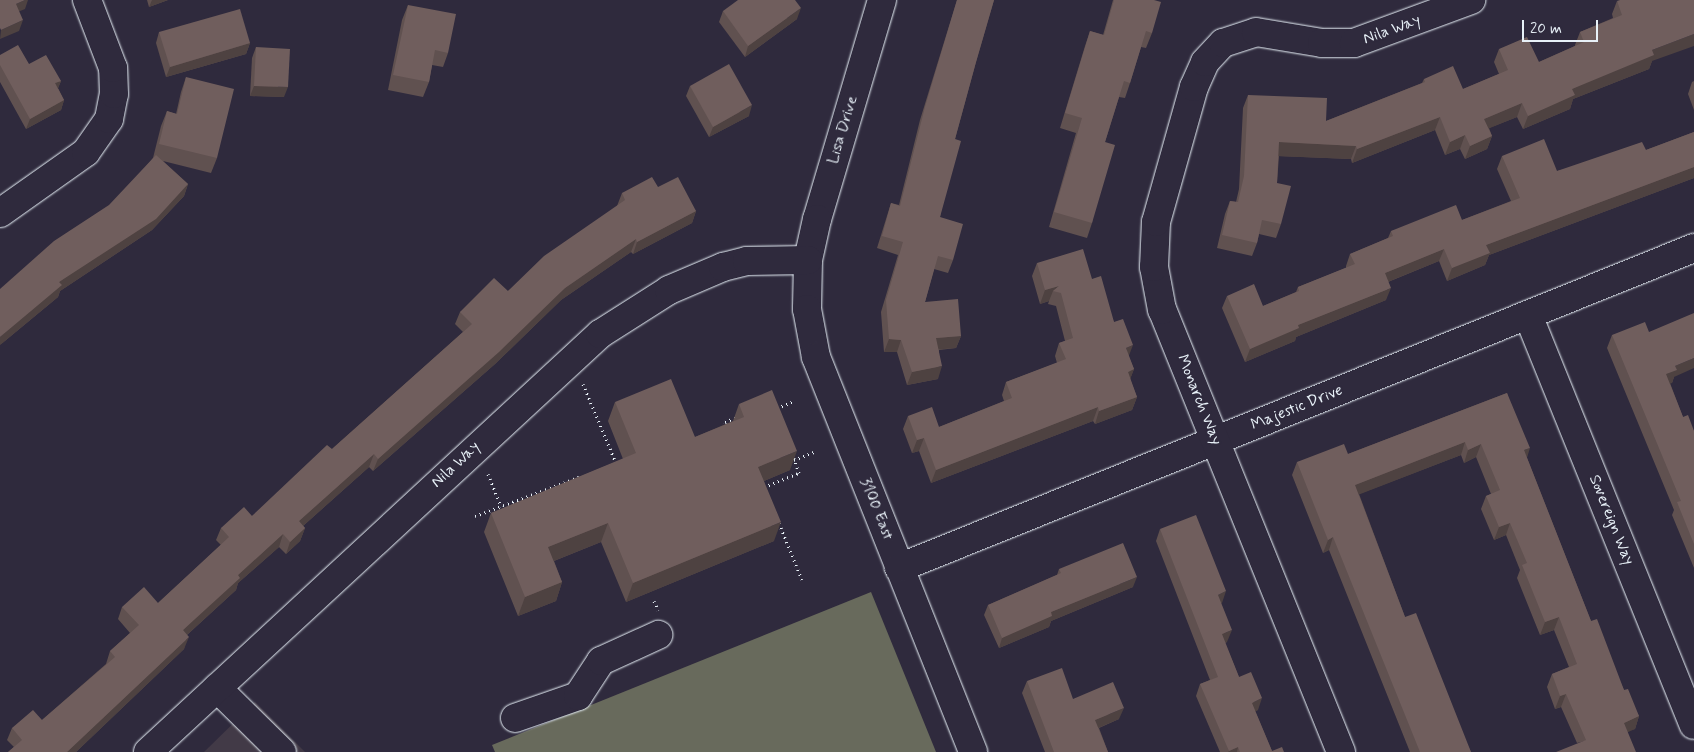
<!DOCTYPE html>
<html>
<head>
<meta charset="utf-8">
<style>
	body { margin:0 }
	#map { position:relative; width:1694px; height:752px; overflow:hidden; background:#2f2a3d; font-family:Mynerve,sans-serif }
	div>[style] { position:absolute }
	.built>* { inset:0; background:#423a47 }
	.green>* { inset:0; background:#686a5c }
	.path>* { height:3px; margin-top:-1.5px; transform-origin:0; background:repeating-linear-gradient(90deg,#e8f1f8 0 1px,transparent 0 5px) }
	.roads { filter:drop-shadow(0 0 1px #e8f1f8) drop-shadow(0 0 1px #e8f1f8) }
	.minor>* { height:28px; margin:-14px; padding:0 14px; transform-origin:14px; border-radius:14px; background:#2f2a3d }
	.wall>* { inset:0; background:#605150 }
	.shaded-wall>* { inset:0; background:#4e4241 }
	.building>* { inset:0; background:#705e5d }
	span { translate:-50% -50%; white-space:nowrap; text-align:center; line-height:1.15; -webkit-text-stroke:4px #2f2a3d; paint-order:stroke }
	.street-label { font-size:16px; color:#e8f1f8 }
	.scale { position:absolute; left:1522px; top:20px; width:76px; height:22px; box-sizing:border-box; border:2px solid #e8f1f8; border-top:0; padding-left:6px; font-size:15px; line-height:18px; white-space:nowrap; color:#e8f1f8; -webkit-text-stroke:4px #2f2a3d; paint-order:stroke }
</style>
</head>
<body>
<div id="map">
	<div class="built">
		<i style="clip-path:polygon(255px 702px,305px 752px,204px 752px)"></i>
	</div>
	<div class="green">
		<i style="clip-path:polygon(871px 592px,936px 752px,495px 752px,492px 745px)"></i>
	</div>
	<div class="path">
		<i style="left:583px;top:384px;width:86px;rotate:67.3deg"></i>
		<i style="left:777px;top:408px;width:18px;rotate:-22deg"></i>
		<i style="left:727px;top:427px;width:5px;rotate:-112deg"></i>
		<i style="left:725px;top:422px;width:13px;rotate:-23deg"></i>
		<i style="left:794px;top:460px;width:22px;rotate:-22deg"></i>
		<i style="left:488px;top:474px;width:35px;rotate:68deg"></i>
		<i style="left:764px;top:487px;width:38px;rotate:-22deg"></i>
		<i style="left:799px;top:473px;width:18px;rotate:-109deg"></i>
		<i style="left:475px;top:516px;width:111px;rotate:-20.6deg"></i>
		<i style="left:779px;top:523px;width:61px;rotate:68deg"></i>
		<i style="left:654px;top:601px;width:10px;rotate:66deg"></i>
	</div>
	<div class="roads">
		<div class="minor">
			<i style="left:882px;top:0;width:228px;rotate:106.5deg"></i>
			<i style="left:817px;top:219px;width:42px;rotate:102.4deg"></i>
			<i style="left:808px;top:260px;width:49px;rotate:91.2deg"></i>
			<i style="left:807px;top:309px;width:49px;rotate:79.4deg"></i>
			<i style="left:816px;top:357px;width:425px;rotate:68.3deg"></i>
			<i style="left:0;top:213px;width:105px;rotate:-35.3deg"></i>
			<i style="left:86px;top:152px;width:40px;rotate:-55.1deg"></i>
			<i style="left:109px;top:119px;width:25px;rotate:-79deg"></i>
			<i style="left:114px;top:94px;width:26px;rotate:-92deg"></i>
			<i style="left:113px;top:68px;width:73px;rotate:-110.9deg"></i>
			<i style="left:1528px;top:315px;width:442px;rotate:68deg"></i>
			<i style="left:899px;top:568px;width:857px;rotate:-21.93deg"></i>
			<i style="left:217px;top:688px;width:91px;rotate:44.6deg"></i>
			<i style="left:515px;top:718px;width:67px;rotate:-19.2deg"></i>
			<i style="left:578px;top:696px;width:42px;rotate:-56.7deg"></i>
			<i style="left:601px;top:661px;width:63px;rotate:-24.5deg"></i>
			<i style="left:148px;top:752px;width:616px;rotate:-42.76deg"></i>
			<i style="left:600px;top:334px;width:82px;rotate:-32.5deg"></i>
			<i style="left:669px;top:290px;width:59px;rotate:-23.1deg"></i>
			<i style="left:723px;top:267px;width:25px;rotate:-14deg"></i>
			<i style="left:747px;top:261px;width:61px;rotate:-0.9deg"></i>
			<i style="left:1341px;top:752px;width:477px;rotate:-112deg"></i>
			<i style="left:1162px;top:310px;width:44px;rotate:-100.5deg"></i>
			<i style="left:1154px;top:267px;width:45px;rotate:-87.5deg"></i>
			<i style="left:1156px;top:222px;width:140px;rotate:-74.3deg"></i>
			<i style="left:1194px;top:87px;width:27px;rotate:-66deg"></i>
			<i style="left:1205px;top:62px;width:26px;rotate:-47deg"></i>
			<i style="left:1223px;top:43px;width:35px;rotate:-18deg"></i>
			<i style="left:1256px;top:32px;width:67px;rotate:9.5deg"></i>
			<i style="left:1322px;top:43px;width:32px"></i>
			<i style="left:1354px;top:43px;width:125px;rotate:-20.2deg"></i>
		</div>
	</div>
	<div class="wall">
		<i style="clip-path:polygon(147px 0,168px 0,149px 7px)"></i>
		<i style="clip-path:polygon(957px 0,994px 0,976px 62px,955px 139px,940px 217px,953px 260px,948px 273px,934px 269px,925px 302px,961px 336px,956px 348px,939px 350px,938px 379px,907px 385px,897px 352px,884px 352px,881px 312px,898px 255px,877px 248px,891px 203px,899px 205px,920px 120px)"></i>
		<i style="clip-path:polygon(1113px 0,1154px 0,1152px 33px,1146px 48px,1141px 47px,1130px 83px,1125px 98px,1119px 97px,1105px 142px,1092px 223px,1087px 238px,1049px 227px,1076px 133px,1060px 128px,1085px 46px,1090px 31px,1103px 35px)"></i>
		<i style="clip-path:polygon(1617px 1px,1652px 61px,1649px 69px,1573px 99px,1570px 109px,1523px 129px,1517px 117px,1489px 128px,1492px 136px,1487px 149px,1465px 159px,1460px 149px,1445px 155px,1435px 130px,1352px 163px,1351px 159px,1279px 156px,1277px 183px,1281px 224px,1276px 238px,1259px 234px,1257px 243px,1252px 256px,1217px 248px,1225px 214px,1230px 201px,1236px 202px,1239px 189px,1243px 108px,1248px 95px,1326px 121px,1422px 83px,1424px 79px,1463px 89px,1499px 74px,1494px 62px,1499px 49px,1539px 62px,1575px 46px,1575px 45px,1580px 32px,1613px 18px,1612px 14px)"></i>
		<i style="clip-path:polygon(408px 5px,448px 53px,443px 67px,432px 65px,429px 82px,423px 97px,388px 90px,402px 20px)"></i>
		<i style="clip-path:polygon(723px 11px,797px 19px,745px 57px,719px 22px)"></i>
		<i style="clip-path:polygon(159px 32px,250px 43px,246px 54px,166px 77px,156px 43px)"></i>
		<i style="clip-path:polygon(256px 47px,284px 97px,250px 96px,252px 58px)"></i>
		<i style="clip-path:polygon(0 55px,29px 64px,61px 81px,58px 88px,64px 100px,61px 110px,26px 129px,0 82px)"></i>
		<i style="clip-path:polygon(186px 77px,217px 158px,211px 173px,163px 161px,188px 184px,184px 196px,152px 230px,60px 291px,58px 297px,0 345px,153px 158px,161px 126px,167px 111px,176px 114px,181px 92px)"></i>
		<i style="clip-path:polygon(1694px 81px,1694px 110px,1688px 94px,1692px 82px)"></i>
		<i style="clip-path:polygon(690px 86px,749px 116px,709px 137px,686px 96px)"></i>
		<i style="clip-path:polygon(1694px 132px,1694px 178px,1489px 255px,1485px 265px,1447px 281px,1439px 261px,1388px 282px,1386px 300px,1296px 337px,1295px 341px,1245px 362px,1222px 308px,1227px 296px,1263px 306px,1296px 292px,1298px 287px,1346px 268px,1346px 266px,1350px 254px,1388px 238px,1391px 231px,1462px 220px,1511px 201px,1497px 169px,1502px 156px,1557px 171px,1646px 150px)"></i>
		<i style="clip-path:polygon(658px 187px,696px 211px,692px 223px,633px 254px,631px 252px,561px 300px,495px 364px,373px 471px,369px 467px,303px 526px,305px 528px,300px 541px,286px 554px,279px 547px,238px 583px,236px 590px,187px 635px,184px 649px,76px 752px,8px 752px,14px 747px,7px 740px,12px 728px,42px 720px,106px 664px,110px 651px,130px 633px,118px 619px,122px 607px,158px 603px,221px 545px,216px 540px,221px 528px,252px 516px,332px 449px,463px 332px,455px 324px,460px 312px,508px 291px,617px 206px,622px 193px)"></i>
		<i style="clip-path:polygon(1037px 263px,1092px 279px,1114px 322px,1134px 369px,1130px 379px,1137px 397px,1132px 410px,1095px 424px,1093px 421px,931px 483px,919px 451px,912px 453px,903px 429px,908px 416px,939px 427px,1004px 401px,1002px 395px,1006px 382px,1057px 363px,1055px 356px,1059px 343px,1065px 341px,1056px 306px,1048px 304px,1049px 301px,1040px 304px,1032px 276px)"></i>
		<i style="clip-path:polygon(1649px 332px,1674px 377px,1672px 383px,1670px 383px,1683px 417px,1694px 431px,1694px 568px,1672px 515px,1674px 510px,1607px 348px,1612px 335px)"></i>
		<i style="clip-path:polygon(1507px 393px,1527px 458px,1591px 621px,1624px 690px,1639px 716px,1635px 729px,1577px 743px,1561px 707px,1555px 709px,1547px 687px,1552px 674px,1569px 667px,1554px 630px,1540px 635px,1517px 578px,1520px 570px,1506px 535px,1494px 540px,1481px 509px,1486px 496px,1491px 494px,1476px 457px,1464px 463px,1461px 455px,1359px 494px,1405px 617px,1471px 752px,1410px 752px,1329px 550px,1323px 553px,1292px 475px,1297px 462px,1348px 454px)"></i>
		<i style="clip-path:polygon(615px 402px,695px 437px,733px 421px,739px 404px,790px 470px,764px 481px,774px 541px,626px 602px,601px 542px,554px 561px,562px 582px,556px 601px,518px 616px,484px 532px,491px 513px,623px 459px,608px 421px)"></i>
		<i style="clip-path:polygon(1160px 529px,1222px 603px,1221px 603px,1227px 642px,1225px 643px,1239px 677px,1258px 710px,1255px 711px,1272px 751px,1284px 752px,1220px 752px,1196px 696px,1200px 684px,1210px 680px,1156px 541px)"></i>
		<i style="clip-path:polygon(1059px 569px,1133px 587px,1051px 621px,1049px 627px,999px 648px,984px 615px,988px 605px,1057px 575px)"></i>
		<i style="clip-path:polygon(1027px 681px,1073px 699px,1119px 719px,1099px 728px,1108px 752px,1045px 752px,1022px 693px)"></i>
	</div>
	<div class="shaded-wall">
		<i style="clip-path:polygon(25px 0,28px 0,25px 9px,13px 14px,16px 4px)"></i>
		<i style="clip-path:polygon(152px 0,168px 0,149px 7px)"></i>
		<i style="clip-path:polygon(801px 8px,797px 19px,745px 57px,748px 46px)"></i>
		<i style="clip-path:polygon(23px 20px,19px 31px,0 39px,1px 30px)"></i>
		<i style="clip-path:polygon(1694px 34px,1694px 46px,1652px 61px,1649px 69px,1573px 99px,1570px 109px,1523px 129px,1528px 116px,1572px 89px,1652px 50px)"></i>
		<i style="clip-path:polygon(250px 43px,246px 54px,166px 77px,170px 67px)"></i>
		<i style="clip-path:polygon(61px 81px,57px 91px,55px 83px)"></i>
		<i style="clip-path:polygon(254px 86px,288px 87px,284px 97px,250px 96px)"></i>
		<i style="clip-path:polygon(64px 100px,61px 110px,26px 129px,30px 119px)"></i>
		<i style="clip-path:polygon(1522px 103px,1517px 117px,1480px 132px,1484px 119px)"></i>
		<i style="clip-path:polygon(752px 105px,749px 116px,709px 137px,713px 127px)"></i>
		<i style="clip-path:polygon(1440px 117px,1435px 130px,1352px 163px,1357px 149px)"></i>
		<i style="clip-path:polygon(1465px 135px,1460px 149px,1445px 155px,1450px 142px)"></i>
		<i style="clip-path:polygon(1492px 136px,1487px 149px,1465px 159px,1470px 146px)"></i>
		<i style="clip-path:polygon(1279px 142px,1356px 146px,1351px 159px,1275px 156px)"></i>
		<i style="clip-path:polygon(1694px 167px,1694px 178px,1489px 255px,1485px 265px,1447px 281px,1452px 268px,1486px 245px)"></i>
		<i style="clip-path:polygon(188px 184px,184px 196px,152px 230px,60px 291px,58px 297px,0 345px,0 337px,59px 282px)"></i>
		<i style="clip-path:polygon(696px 211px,692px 223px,633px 254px,637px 242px)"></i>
		<i style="clip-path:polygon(636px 239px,631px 252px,561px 300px,495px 364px,373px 471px,378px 459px,565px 288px)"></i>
		<i style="clip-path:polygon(1444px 249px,1439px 261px,1380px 285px,1385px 273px)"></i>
		<i style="clip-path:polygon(1059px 286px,1053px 291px,1049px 301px,1040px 304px,1045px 290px)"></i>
		<i style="clip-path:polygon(1391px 288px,1386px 300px,1296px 337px,1295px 341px,1245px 362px,1250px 349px,1298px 325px)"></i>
		<i style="clip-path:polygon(961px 336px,956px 348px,931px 350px,936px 338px)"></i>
		<i style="clip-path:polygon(889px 339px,901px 340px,897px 352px,884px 352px)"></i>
		<i style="clip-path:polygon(1133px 345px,1128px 358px,1126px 348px)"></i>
		<i style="clip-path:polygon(1694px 358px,1694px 368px,1674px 377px,1672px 383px,1662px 387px,1666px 374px,1675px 366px)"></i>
		<i style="clip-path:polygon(942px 366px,938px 379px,907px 385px,912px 372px)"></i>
		<i style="clip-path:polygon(1134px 369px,1129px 382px,1128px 372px)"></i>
		<i style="clip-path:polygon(1137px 397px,1132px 410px,1095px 424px,1099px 411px)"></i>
		<i style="clip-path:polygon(1098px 407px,1093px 421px,931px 483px,936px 470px)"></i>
		<i style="clip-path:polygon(924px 438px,919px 451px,912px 453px,917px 440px)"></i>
		<i style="clip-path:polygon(1465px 442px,1461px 455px,1350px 498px,1355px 485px)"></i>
		<i style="clip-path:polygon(1481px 444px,1476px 457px,1464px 463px,1468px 450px)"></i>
		<i style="clip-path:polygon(1530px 448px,1526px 461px,1524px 450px)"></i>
		<i style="clip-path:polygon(797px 451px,790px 470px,752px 486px,758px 467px)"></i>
		<i style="clip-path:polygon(374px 454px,369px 467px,294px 534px,299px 521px)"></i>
		<i style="clip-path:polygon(781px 522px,774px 541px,626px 602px,633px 583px)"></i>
		<i style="clip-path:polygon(608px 523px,601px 542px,541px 566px,548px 547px)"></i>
		<i style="clip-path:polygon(1510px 523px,1506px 535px,1494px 540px,1499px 527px)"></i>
		<i style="clip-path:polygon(305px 528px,300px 541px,286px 554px,290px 542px)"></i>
		<i style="clip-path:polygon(283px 534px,279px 547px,238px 583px,236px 590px,178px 643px,183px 630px,238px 575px)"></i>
		<i style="clip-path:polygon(1333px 537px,1329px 550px,1323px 553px,1328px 540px)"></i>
		<i style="clip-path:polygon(1137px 577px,1133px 587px,1051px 621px,1049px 627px,999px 648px,1002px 638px,1051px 612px)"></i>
		<i style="clip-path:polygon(562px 582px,556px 601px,518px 616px,525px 597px)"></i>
		<i style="clip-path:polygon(1226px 591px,1222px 603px,1214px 606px,1218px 595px)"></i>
		<i style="clip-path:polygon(1559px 617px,1554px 630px,1540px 635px,1545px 622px)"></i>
		<i style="clip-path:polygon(1232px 630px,1227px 642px,1218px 645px,1222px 634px)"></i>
		<i style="clip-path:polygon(189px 637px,184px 649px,76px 752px,67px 752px)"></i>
		<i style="clip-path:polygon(1566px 694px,1561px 707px,1555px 709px,1560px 696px)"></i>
		<i style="clip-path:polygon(1262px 698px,1258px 710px,1247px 715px,1252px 703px)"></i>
		<i style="clip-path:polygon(1124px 708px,1119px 719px,1091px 731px,1095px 720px)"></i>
		<i style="clip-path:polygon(1639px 716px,1635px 729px,1619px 736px,1624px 723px)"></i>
		<i style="clip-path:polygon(1238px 747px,1237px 752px,1228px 752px,1229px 751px)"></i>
	</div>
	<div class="building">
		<i style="clip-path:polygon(0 0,25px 0,16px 4px,23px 20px,1px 30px,0 28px)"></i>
		<i style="clip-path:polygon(738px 0,795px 0,801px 8px,748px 46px,723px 11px)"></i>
		<i style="clip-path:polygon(957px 0,994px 0,976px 62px,955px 139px,961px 141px,940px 217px,963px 224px,953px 260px,938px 256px,925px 302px,958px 299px,961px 336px,936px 338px,942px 366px,912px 372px,901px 340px,889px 339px,886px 300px,903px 242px,882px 236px,891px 203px,900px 206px,925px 107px)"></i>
		<i style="clip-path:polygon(1114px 0,1154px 0,1161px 2px,1152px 33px,1146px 31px,1130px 83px,1124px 81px,1105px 142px,1115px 145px,1092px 223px,1054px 212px,1082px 118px,1065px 113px,1090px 31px,1104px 35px)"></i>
		<i style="clip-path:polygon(1620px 0,1694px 0,1694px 34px,1652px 50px,1654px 55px,1572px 89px,1575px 95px,1528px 116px,1522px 103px,1484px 119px,1492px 136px,1470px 146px,1465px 135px,1450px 142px,1440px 117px,1357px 149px,1356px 146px,1279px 142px,1277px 183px,1291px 186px,1281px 224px,1262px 220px,1257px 243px,1222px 235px,1230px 201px,1238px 202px,1244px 176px,1248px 95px,1327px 98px,1326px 121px,1425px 82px,1424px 79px,1453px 66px,1463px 89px,1508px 70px,1499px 49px,1527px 37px,1539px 62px,1584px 42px,1580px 32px,1622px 15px,1617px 1px)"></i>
		<i style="clip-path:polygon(408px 5px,456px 14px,448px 53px,435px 50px,429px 82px,393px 75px)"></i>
		<i style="clip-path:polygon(240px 9px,250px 43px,170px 67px,159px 32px)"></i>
		<i style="clip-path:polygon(18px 45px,29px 64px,46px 55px,61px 81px,55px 83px,64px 100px,30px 119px,0 65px,0 55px)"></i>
		<i style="clip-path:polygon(256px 47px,290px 49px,288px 87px,254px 86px)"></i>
		<i style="clip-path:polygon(729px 64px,752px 105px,713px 127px,690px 86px)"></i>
		<i style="clip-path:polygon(186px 77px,234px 89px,217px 158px,159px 144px,167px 111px,177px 114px)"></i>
		<i style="clip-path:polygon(1694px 132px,1694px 167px,1486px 245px,1490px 253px,1452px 268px,1444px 249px,1385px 273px,1391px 288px,1298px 325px,1299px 328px,1250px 349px,1227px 296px,1254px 284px,1263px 306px,1299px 291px,1298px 287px,1355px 264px,1350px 254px,1393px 236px,1391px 231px,1456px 205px,1462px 220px,1520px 198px,1502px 156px,1544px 139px,1557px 171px,1642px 142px,1646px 150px)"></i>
		<i style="clip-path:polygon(156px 155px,188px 184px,156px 219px,59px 282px,62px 285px,0 337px,0 289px,54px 241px,109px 205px)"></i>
		<i style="clip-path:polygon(652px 177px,658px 187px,678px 177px,696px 211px,637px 242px,636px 239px,565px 288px,499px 352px,378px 459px,374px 454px,299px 521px,305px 528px,290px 542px,283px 534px,238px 575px,240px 578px,183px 630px,189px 637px,67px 752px,8px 752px,22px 740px,12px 728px,33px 710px,42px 720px,115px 657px,110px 651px,139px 625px,122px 607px,144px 587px,158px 603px,229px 537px,221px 528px,244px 507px,252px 516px,327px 445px,332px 449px,472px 324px,460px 312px,494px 278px,508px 291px,544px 256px,625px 200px,622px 193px)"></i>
		<i style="clip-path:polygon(1083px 249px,1092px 279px,1101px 276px,1114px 322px,1123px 319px,1133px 345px,1126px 348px,1134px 369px,1128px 372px,1137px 397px,1099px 411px,1098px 407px,936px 470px,924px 438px,917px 440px,908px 416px,932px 407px,939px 427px,1012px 398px,1006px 382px,1066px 359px,1059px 343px,1073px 338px,1061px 293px,1053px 291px,1059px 286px,1045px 290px,1037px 263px)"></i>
		<i style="clip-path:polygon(1694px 313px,1694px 358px,1675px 366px,1677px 370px,1666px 374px,1683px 417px,1688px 415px,1694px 431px,1694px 544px,1677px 502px,1681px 501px,1612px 335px,1645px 322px,1649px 332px)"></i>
		<i style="clip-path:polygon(671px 379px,695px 437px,744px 417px,739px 404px,772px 390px,797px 451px,758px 467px,781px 522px,633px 583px,608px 523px,548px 547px,562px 582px,525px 597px,491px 513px,636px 453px,615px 402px)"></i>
		<i style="clip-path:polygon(1507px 393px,1530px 448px,1524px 450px,1591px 621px,1597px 619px,1624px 690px,1628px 689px,1639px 716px,1624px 723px,1636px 752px,1556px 752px,1586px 740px,1566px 694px,1560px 696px,1552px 674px,1577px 664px,1559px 617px,1545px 622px,1522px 565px,1527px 563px,1510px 523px,1499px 527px,1486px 496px,1500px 490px,1481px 444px,1468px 450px,1465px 442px,1355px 485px,1405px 617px,1416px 613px,1471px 752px,1420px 752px,1333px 537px,1328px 540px,1297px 462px,1344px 444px,1348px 454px)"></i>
		<i style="clip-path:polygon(1196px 515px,1226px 591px,1218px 595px,1232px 630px,1222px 634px,1239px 677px,1251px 672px,1262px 698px,1252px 703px,1272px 751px,1282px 747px,1284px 752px,1240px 752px,1238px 747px,1229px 751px,1200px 684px,1218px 677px,1160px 529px)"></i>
		<i style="clip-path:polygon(1123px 543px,1137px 577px,1051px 612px,1052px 616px,1002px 638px,988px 605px,1061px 573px,1059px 569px)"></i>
		<i style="clip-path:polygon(1062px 668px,1073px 699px,1113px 682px,1124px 708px,1095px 720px,1108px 752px,1054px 752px,1027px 681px)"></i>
	</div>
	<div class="street-label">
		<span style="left:1392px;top:30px;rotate:-20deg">Nila Way</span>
		<span style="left:843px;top:130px;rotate:-73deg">Lisa Drive</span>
		<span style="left:1199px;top:400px;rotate:68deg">Monarch Way</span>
		<span style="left:1297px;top:408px;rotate:-22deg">Majestic Drive</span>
		<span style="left:456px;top:465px;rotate:-43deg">Nila Way</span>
		<span style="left:876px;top:509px;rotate:68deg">3100 East</span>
		<span style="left:1611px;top:520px;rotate:68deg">Sovereign Way</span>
	</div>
	<div class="scale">20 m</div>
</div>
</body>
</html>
